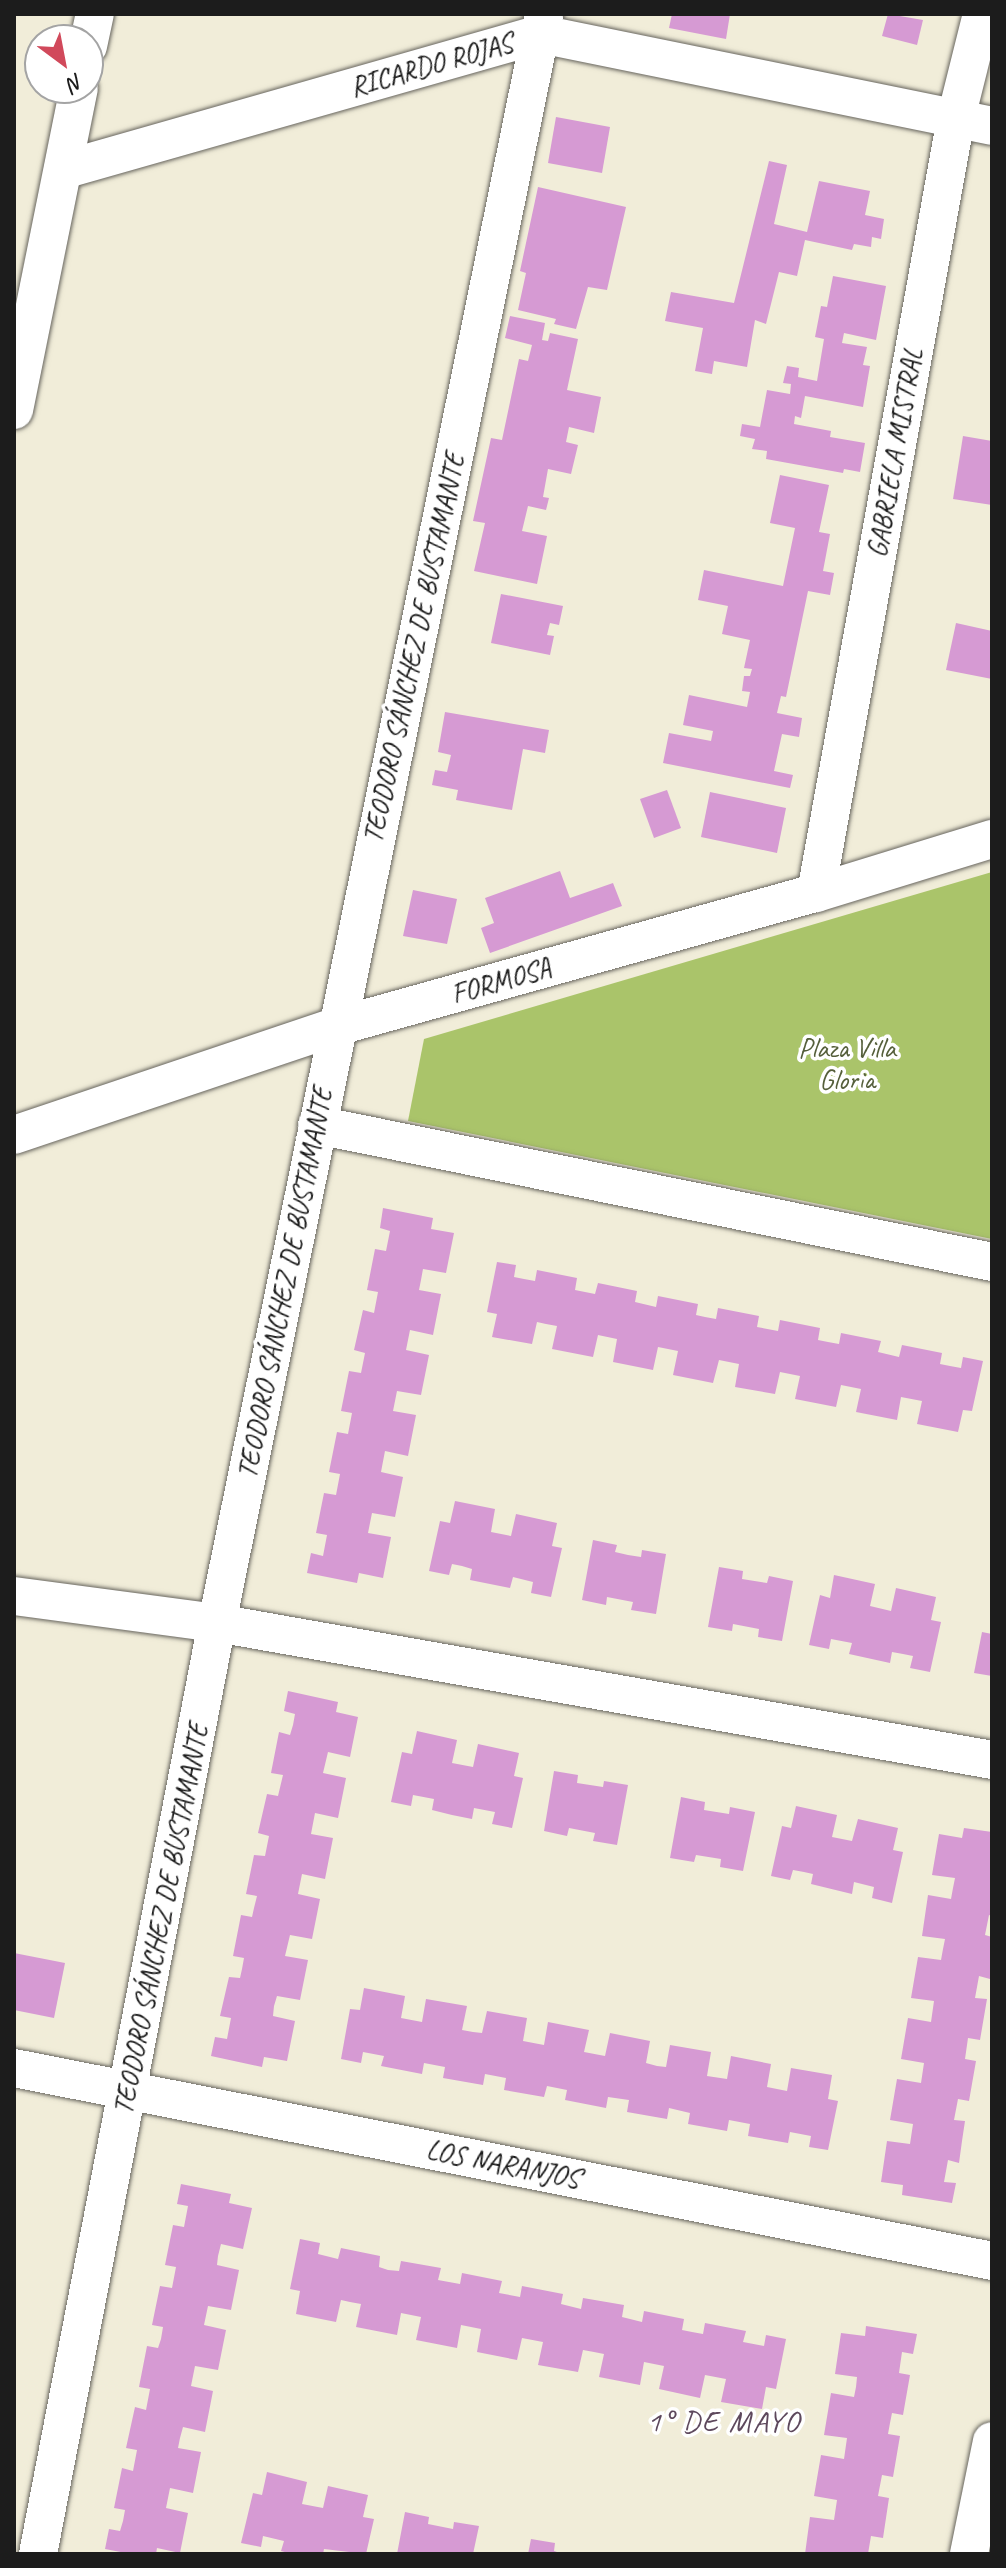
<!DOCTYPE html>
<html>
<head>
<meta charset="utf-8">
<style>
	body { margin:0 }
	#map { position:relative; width:1006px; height:2568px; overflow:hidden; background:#f1edd9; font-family:Caveat,sans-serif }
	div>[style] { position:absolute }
	.green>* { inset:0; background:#aac46a }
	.building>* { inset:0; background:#d69ad3 }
	.roads { filter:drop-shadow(0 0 2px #67655e) drop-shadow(0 0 2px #67655e) }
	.street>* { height:38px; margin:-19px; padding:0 19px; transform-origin:19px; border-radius:19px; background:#fff }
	span { translate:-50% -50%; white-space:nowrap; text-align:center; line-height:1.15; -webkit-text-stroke:7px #fff; paint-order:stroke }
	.street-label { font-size:28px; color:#1c1c1c }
	.park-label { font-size:28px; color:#555f3b }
	.neighbourhood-label { font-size:30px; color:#5d485c; letter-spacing:2px }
	.frame { position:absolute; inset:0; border:16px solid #1c1c1c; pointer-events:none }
	.north { position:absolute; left:24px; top:24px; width:80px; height:80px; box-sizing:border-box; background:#fff; border:2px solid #a4a4a4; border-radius:50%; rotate:148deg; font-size:22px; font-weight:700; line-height:32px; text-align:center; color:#1c1c1c }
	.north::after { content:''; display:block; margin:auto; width:28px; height:36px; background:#d1495b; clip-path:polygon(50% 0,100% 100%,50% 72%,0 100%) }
</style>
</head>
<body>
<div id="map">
	<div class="green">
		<i style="clip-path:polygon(992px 872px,992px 1239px,408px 1121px,424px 1039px)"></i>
	</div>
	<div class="building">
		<i style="clip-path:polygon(672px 14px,730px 14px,726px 39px,669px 28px)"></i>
		<i style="clip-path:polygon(888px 14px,923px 20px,917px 45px,882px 36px)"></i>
		<i style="clip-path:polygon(556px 117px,610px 127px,602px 173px,548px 163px)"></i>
		<i style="clip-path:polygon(769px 161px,787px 165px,774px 224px,807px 232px,819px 181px,870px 191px,865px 215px,884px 219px,881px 239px,872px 237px,871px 247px,854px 244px,852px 250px,805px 240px,797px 276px,779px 272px,766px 324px,755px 320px,747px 367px,714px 361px,712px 374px,695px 371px,703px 328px,665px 321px,671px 292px,734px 303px)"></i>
		<i style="clip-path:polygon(538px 187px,626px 207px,607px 290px,588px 287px,576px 329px,554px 324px,556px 319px,518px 310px,526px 273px,520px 271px)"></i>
		<i style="clip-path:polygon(833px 276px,886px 286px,876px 340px,844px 333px,842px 343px,867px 347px,863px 365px,870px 366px,863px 407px,805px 396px,801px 418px,795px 416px,794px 424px,831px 431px,830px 437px,865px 443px,860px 472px,844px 469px,843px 473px,766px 459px,767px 451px,752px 449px,755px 439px,740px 436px,742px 424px,760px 427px,767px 390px,790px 394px,791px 384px,783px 383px,787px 366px,799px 368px,798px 377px,817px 381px,824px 339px,815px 337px,821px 306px,827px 307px)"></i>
		<i style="clip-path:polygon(510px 316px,545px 323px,542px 340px,548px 341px,550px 333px,578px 339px,567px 390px,601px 397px,594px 433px,569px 427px,566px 442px,578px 445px,571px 474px,548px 469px,543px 497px,549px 498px,546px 510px,528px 506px,522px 531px,547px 536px,537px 584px,474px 571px,485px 523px,473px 521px,491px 438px,502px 440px,519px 359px,528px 361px,532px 345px,505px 338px)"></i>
		<i style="clip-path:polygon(963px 436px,992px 441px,992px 505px,953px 499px)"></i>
		<i style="clip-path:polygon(780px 475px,829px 485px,819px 532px,830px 534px,823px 571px,834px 573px,830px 595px,808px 591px,786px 697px,781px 696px,777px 713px,802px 718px,799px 737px,782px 734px,774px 771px,793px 775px,790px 788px,663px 763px,669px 733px,711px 741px,713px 731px,683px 725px,689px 695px,747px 707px,750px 692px,742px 691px,744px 676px,750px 676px,752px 669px,744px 668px,750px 640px,722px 634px,728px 606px,698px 600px,704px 570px,783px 586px,795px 528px,770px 523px)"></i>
		<i style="clip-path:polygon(501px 594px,563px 606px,559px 625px,550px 623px,547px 635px,554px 636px,550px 655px,491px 643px)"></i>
		<i style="clip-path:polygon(956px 623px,992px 631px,992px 679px,946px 670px)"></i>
		<i style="clip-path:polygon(445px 712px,549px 730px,545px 753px,523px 749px,512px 810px,456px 800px,458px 790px,432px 785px,435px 770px,447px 772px,451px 755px,438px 752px)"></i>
		<i style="clip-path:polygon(667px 790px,681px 828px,654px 838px,640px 799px)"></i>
		<i style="clip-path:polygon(710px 792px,786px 808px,777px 853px,701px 837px)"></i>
		<i style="clip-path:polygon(560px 871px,570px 898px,613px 883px,622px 906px,490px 953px,481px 928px,494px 923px,485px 898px)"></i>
		<i style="clip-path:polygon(413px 890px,457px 899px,447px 944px,403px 936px)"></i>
		<i style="clip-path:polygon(383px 1208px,433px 1218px,431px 1229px,454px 1233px,446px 1273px,423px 1269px,421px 1280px,419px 1290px,441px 1294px,433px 1335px,410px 1330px,406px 1350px,429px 1355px,421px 1395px,397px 1391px,393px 1411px,416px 1415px,408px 1456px,385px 1451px,381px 1472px,403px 1477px,395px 1517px,372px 1513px,368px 1533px,391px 1537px,383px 1578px,359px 1573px,357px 1583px,307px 1573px,311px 1553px,323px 1556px,327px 1535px,316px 1533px,324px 1493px,336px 1495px,340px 1474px,329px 1472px,337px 1432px,348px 1434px,352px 1413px,341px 1411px,349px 1371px,361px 1373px,365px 1353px,354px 1350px,363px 1310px,374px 1313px,378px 1292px,367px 1290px,375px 1249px,386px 1251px,390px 1231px,380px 1228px)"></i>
		<i style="clip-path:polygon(497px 1262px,516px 1265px,514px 1277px,524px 1279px,535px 1281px,537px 1270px,577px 1278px,575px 1290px,595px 1294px,598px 1283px,637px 1291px,635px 1302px,656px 1307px,658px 1296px,698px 1304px,696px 1315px,705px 1317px,716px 1319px,718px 1308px,759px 1316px,757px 1327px,778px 1331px,780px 1320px,820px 1328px,818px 1340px,828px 1342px,839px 1344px,841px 1333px,881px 1341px,878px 1352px,899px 1357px,902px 1345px,942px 1353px,940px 1364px,950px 1366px,961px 1368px,963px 1357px,983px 1361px,972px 1411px,963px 1410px,958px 1432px,917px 1424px,922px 1401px,901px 1397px,897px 1420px,856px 1412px,861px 1389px,841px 1385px,836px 1407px,795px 1399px,800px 1376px,780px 1372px,775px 1394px,735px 1387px,739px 1364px,719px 1360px,713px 1383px,673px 1375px,678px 1351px,658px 1347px,653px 1370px,613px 1362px,617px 1339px,598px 1335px,593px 1357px,552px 1349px,557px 1326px,546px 1324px,537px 1322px,532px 1344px,492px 1337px,497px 1314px,487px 1312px)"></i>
		<i style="clip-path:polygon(455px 1501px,495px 1509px,491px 1532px,511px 1536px,516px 1514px,557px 1523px,552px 1546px,562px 1548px,551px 1597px,531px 1593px,533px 1582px,513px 1577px,510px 1588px,470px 1580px,472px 1569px,462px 1566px,452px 1564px,449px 1575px,429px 1571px,440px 1521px,450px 1523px)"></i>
		<i style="clip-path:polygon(593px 1540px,617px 1545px,615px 1552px,628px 1555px,641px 1557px,642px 1550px,666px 1554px,656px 1614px,631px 1610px,633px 1602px,607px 1597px,606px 1605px,582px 1600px)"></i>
		<i style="clip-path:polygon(719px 1567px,743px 1571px,742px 1579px,767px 1583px,769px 1576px,793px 1581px,782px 1641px,758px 1637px,759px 1629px,733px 1624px,732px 1631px,708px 1627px)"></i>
		<i style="clip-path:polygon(834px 1575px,875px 1584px,870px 1606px,891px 1611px,896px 1588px,936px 1597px,931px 1620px,941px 1622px,930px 1672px,910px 1668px,913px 1656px,903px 1654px,892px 1652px,890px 1663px,849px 1654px,852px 1643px,831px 1639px,829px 1649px,809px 1645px,820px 1595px,830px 1598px)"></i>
		<i style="clip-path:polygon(982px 1632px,992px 1634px,992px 1676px,974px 1673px)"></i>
		<i style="clip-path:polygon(288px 1691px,338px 1702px,336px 1712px,358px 1717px,350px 1757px,328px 1752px,323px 1773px,346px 1778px,338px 1818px,315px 1813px,311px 1834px,333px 1838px,325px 1879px,302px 1874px,298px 1894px,320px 1899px,312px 1939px,290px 1935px,285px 1956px,308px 1960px,300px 2000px,277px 1996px,274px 2006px,273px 2016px,295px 2021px,287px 2061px,264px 2057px,262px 2067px,211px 2056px,215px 2037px,227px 2039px,231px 2018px,220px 2016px,229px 1977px,240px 1978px,242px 1969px,244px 1958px,233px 1956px,241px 1915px,252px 1917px,254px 1908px,257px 1896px,246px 1894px,254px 1855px,265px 1856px,269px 1836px,258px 1833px,267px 1794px,278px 1796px,283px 1775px,271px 1773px,279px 1732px,290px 1735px,293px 1725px,295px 1714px,284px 1711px)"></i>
		<i style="clip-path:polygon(417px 1731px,457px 1740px,452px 1763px,473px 1767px,478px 1744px,519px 1753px,514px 1776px,523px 1778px,512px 1828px,492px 1824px,495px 1812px,474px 1808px,472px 1819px,452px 1815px,432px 1810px,434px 1799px,413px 1795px,411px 1806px,391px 1802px,402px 1752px,412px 1754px)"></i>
		<i style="clip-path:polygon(554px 1771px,578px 1775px,577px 1783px,603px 1787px,604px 1781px,628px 1785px,617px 1845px,593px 1841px,595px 1833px,569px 1828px,567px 1836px,544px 1831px)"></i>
		<i style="clip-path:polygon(681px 1797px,705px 1802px,704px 1810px,729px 1814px,730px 1807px,755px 1812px,743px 1871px,720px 1867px,721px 1859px,696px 1855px,694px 1862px,670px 1858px)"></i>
		<i style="clip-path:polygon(796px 1806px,837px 1815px,832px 1837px,852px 1841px,858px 1819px,898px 1828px,893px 1850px,903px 1852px,892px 1903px,872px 1898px,874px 1887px,854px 1882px,852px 1894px,811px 1884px,813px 1874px,804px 1872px,793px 1870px,790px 1880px,771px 1876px,782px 1826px,791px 1828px)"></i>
		<i style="clip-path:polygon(964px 1828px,992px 1832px,992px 1916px,989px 1915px,985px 1935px,992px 1937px,992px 1965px,990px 1979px,979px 1976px,975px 1998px,987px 1999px,980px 2040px,968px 2038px,965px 2059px,976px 2061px,969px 2101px,958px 2099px,954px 2120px,965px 2121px,962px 2141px,959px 2163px,948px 2160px,944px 2182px,956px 2183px,952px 2203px,902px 2195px,903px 2185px,881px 2182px,887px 2141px,910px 2144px,913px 2124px,890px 2120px,897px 2079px,921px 2083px,924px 2063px,901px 2059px,908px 2018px,931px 2022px,934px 2001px,911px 1998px,918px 1957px,941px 1960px,943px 1949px,945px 1939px,922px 1936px,928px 1895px,951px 1899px,953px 1888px,955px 1878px,932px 1875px,939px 1834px,962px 1838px)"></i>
		<i style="clip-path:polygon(14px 1953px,65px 1963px,54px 2018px,14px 2010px)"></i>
		<i style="clip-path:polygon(364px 1988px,405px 1996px,401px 2018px,422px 2022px,426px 1999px,467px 2006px,462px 2030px,473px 2032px,482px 2033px,487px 2011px,527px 2018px,523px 2041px,544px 2045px,548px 2022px,589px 2030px,584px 2052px,605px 2056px,610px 2033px,650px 2041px,646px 2063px,657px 2066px,666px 2067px,670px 2045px,711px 2052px,707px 2076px,727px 2079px,731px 2056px,771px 2064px,767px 2087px,787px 2091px,791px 2068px,832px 2075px,828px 2099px,838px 2101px,828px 2150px,809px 2147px,811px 2136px,790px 2132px,788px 2143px,748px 2136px,750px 2124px,729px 2120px,727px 2131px,688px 2124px,690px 2113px,669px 2108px,667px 2119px,627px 2112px,629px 2100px,608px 2097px,606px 2108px,565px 2100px,567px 2090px,547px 2086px,544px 2097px,504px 2090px,506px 2078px,485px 2074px,483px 2085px,443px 2078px,445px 2067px,424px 2063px,422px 2074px,381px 2066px,384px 2056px,363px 2052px,361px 2063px,341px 2059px,350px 2009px,360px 2010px)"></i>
		<i style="clip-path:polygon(181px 2184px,231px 2194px,229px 2203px,252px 2208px,243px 2249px,221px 2244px,218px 2256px,217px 2265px,239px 2270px,231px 2310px,208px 2306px,204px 2325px,226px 2330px,218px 2370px,195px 2366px,191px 2386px,213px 2391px,205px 2432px,183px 2427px,180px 2438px,178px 2448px,201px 2452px,193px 2493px,170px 2488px,166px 2508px,188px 2513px,180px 2553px,157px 2548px,156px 2554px,131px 2554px,105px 2549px,109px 2529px,120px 2531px,123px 2521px,125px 2510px,114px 2508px,122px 2468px,133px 2471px,137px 2450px,126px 2448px,135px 2407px,146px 2410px,150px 2389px,139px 2387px,147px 2346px,158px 2348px,161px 2339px,163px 2327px,152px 2325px,160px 2286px,172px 2288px,176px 2267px,165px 2265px,173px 2225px,184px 2227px,188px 2206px,177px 2204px)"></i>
		<i style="clip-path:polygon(300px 2239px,320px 2243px,318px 2254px,338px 2259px,341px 2248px,380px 2256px,379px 2267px,388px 2270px,399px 2271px,401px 2261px,441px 2268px,438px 2280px,460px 2284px,462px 2273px,502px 2281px,499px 2293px,520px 2297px,522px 2286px,563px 2294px,561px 2304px,581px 2309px,583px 2298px,624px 2305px,622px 2317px,642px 2322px,644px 2311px,684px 2319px,682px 2330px,692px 2332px,703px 2334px,705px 2323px,746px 2331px,743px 2342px,764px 2346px,766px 2335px,786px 2339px,776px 2389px,766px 2387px,762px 2409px,721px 2402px,726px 2379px,705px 2375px,700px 2398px,659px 2389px,664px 2366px,644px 2362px,640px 2385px,599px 2377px,604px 2354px,594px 2352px,583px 2350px,578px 2372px,538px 2365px,543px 2342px,522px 2338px,517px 2360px,477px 2352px,481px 2329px,461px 2325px,457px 2348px,416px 2340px,421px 2317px,401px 2313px,397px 2335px,356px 2327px,361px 2304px,350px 2302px,341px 2300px,336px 2322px,296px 2314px,300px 2291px,290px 2289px)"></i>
		<i style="clip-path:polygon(866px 2326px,917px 2334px,913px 2354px,902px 2352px,899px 2373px,910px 2375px,903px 2415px,892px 2413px,890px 2423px,888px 2434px,900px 2436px,893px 2477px,882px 2475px,878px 2496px,889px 2498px,883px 2538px,871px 2536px,868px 2554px,805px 2554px,810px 2517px,834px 2520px,837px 2500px,814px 2496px,821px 2455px,844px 2459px,847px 2438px,824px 2435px,831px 2393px,854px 2397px,856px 2387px,857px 2377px,835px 2374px,841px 2333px,865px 2336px)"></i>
		<i style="clip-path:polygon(267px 2472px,307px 2482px,302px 2504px,323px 2508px,328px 2486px,368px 2495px,363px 2517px,374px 2519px,366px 2554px,324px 2549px,323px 2554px,292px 2554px,281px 2551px,284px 2541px,263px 2536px,261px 2547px,241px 2543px,253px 2493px,262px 2495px)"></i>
		<i style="clip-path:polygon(405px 2512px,429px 2517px,428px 2524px,453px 2529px,454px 2522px,479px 2526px,473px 2554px,397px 2554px)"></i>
		<i style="clip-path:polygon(531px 2539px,555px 2543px,554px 2551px,563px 2554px,528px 2554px)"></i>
	</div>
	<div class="roads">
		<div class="street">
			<i style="left:88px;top:46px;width:33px;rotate:-78deg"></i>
			<i style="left:63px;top:170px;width:496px;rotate:-15.9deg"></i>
			<i style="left:540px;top:34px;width:461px;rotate:11.5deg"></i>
			<i style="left:14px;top:410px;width:328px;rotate:-78.6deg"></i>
			<i style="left:816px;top:893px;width:788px;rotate:-79.76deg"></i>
			<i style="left:956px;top:118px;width:107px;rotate:-76deg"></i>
			<i style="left:317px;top:1125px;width:689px;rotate:11.47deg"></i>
			<i style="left:14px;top:1135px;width:339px;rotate:-18.6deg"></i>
			<i style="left:335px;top:1027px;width:499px;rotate:-15.6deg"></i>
			<i style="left:816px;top:893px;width:184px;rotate:-17.1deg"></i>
			<i style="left:14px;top:1596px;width:205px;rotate:7.6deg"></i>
			<i style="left:217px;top:1623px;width:787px;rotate:10.02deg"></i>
			<i style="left:14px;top:2068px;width:997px;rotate:11.16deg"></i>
			<i style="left:38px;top:2554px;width:948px;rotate:-79.12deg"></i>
			<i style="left:217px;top:1623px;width:1642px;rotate:-78.51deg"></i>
			<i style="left:969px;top:2554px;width:115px;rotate:-78.5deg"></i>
		</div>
	</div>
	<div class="street-label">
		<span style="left:431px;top:65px;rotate:-16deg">RICARDO ROJAS</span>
		<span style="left:895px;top:453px;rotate:-80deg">GABRIELA MISTRAL</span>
		<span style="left:414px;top:648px;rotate:-78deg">TEODORO SÁNCHEZ DE BUSTAMANTE</span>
		<span style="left:501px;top:981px;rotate:-16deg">FORMOSA</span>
		<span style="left:285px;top:1283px;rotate:-79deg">TEODORO SÁNCHEZ DE BUSTAMANTE</span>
		<span style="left:161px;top:1919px;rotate:-79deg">TEODORO SÁNCHEZ DE BUSTAMANTE</span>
		<span style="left:503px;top:2164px;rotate:11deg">LOS NARANJOS</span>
	</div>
	<div class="park-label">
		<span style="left:847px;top:1064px">Plaza Villa<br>Gloria</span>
	</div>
	<div class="neighbourhood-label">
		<span style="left:724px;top:2421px">1° DE MAYO</span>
	</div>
	<div class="frame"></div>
	<div class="north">N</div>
</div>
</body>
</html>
